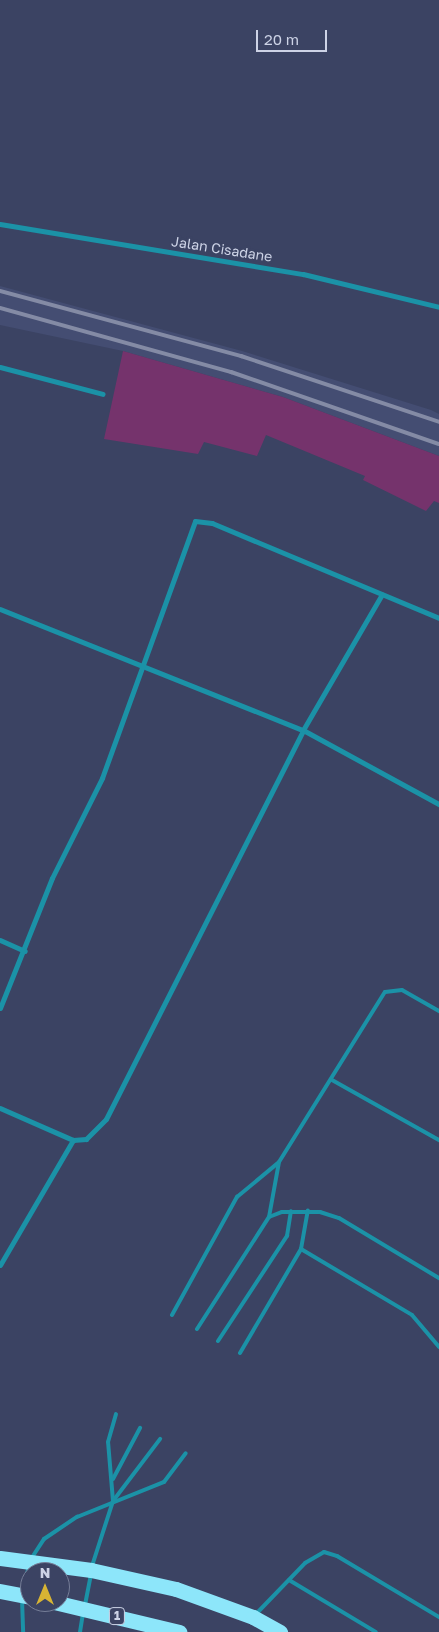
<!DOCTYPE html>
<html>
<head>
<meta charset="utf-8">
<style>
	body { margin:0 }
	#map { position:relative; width:439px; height:1632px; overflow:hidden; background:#3b4363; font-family:"Golos Text",sans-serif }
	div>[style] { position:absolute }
	.built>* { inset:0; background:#444d72 }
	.green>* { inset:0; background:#75336c }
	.lane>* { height:4px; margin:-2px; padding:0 2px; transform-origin:2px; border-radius:2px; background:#1b92a7 }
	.street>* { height:5px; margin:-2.5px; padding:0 2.5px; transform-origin:2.5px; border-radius:2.5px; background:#1b92a7 }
	.highway>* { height:15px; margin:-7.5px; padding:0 7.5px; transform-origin:7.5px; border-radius:7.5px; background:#8de6fa }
	.rail>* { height:4px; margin:-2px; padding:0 2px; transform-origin:2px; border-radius:2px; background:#848ba5 }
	span { translate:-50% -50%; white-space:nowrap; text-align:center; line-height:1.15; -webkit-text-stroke:5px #3b4363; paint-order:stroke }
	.shield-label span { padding:1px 4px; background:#3b4363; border:1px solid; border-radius:4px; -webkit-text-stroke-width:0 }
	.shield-label { font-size:12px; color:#cdd3e6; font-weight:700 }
	.street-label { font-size:14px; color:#cdd3e6 }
	.north { position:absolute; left:20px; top:1562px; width:50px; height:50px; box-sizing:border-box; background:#3b4363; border:1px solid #757d97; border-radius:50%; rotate:0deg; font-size:14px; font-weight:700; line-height:20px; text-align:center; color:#cdd3e6 }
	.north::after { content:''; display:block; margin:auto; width:18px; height:22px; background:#d7b434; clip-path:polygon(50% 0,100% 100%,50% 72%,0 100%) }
	.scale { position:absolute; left:256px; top:30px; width:71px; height:22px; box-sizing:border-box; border:2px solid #cdd3e6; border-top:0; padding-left:6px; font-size:15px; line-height:18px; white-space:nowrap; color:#cdd3e6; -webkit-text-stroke:4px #3b4363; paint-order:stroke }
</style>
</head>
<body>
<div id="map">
	<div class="built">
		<i style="clip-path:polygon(0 286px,242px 351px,431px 410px,439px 414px,439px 456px,283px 397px,123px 351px,0 325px)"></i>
	</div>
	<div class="green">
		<i style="clip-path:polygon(123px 351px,283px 397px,439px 456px,439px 503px,434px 501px,426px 511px,363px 480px,365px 476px,266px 435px,257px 456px,204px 442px,198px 454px,104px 439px)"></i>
	</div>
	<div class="lane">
		<i style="left:332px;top:1080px;width:123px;rotate:29.3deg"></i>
		<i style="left:269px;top:1217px;width:56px;rotate:-79.7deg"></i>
		<i style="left:279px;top:1162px;width:200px;rotate:-58.1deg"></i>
		<i style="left:385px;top:992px;width:17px;rotate:-7deg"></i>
		<i style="left:402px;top:990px;width:43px;rotate:29.6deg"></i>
		<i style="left:301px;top:1249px;width:129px;rotate:30.7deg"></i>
		<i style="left:412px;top:1315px;width:42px;rotate:49.8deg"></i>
		<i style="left:172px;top:1315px;width:135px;rotate:-61.2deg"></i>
		<i style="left:237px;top:1197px;width:53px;rotate:-39.7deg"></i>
		<i style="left:197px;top:1329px;width:133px;rotate:-57.3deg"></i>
		<i style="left:269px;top:1217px;width:14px;rotate:-21deg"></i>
		<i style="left:282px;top:1212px;width:38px"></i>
		<i style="left:320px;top:1212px;width:20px;rotate:18deg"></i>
		<i style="left:339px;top:1218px;width:117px;rotate:31deg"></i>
		<i style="left:218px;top:1341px;width:126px;rotate:-56.7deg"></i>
		<i style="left:287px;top:1236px;width:25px;rotate:-81deg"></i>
		<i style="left:240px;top:1353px;width:121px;rotate:-59.6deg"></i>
		<i style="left:301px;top:1249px;width:39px;rotate:-80deg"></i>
		<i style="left:113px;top:1479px;width:58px;rotate:-62.1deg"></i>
		<i style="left:113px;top:1501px;width:59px;rotate:-94.8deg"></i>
		<i style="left:108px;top:1442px;width:29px;rotate:-74deg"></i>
		<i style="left:31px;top:1559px;width:24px;rotate:-57deg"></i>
		<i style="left:44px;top:1539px;width:40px;rotate:-34deg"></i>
		<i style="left:77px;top:1517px;width:94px;rotate:-21.9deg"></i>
		<i style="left:164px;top:1482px;width:36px;rotate:-53deg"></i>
		<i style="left:92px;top:1566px;width:68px;rotate:-72.1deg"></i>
		<i style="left:113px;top:1501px;width:78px;rotate:-52.8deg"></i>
		<i style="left:289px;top:1580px;width:101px;rotate:30.9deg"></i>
		<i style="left:22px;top:1592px;width:28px;rotate:-75deg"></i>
		<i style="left:22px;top:1599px;width:33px;rotate:88deg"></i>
		<i style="left:85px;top:1605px;width:33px;rotate:-79deg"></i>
		<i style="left:256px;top:1614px;width:71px;rotate:-46.1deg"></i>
		<i style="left:305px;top:1563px;width:22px;rotate:-30deg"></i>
		<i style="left:324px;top:1552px;width:14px;rotate:17deg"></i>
		<i style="left:337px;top:1556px;width:119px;rotate:30.9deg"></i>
		<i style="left:80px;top:1632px;width:20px;rotate:-81deg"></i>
	</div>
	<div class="street">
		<i style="left:0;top:224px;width:307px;rotate:9.4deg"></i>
		<i style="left:303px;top:274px;width:140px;rotate:13.6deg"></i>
		<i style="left:0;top:367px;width:106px;rotate:14.7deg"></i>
		<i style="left:0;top:609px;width:326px;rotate:21.8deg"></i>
		<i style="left:303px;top:730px;width:155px;rotate:28.6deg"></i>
		<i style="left:0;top:940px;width:27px;rotate:24deg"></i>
		<i style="left:0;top:1008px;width:140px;rotate:-68.2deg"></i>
		<i style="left:52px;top:878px;width:112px;rotate:-63.4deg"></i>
		<i style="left:102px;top:778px;width:273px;rotate:-70.1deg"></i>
		<i style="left:195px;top:521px;width:17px;rotate:7deg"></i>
		<i style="left:212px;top:523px;width:246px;rotate:22.7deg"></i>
		<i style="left:0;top:1108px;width:80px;rotate:23.7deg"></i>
		<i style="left:73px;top:1140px;width:13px;rotate:-4deg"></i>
		<i style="left:86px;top:1139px;width:28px;rotate:-45deg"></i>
		<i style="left:106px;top:1119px;width:436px;rotate:-63.1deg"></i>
		<i style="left:303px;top:730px;width:157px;rotate:-59.8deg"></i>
		<i style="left:0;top:1265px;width:145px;rotate:-59.7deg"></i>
	</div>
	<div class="highway">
		<i style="left:0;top:1558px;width:92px;rotate:7.5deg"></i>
		<i style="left:91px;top:1570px;width:87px;rotate:12.6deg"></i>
		<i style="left:176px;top:1589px;width:82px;rotate:20deg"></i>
		<i style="left:253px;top:1617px;width:31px;rotate:29deg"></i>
		<i style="left:0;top:1591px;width:31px;rotate:11deg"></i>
		<i style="left:54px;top:1602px;width:129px;rotate:13.5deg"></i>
	</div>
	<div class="rail">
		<i style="left:0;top:291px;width:250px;rotate:15.1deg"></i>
		<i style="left:241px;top:356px;width:209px;rotate:18.4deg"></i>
		<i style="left:0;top:308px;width:240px;rotate:15.5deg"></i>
		<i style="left:231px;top:372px;width:220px;rotate:19.1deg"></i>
	</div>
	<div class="shield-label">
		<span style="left:117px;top:1616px">1</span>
	</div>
	<div class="street-label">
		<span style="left:222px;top:249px;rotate:9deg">Jalan Cisadane</span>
	</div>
	<div class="north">N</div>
	<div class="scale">20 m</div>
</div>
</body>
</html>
